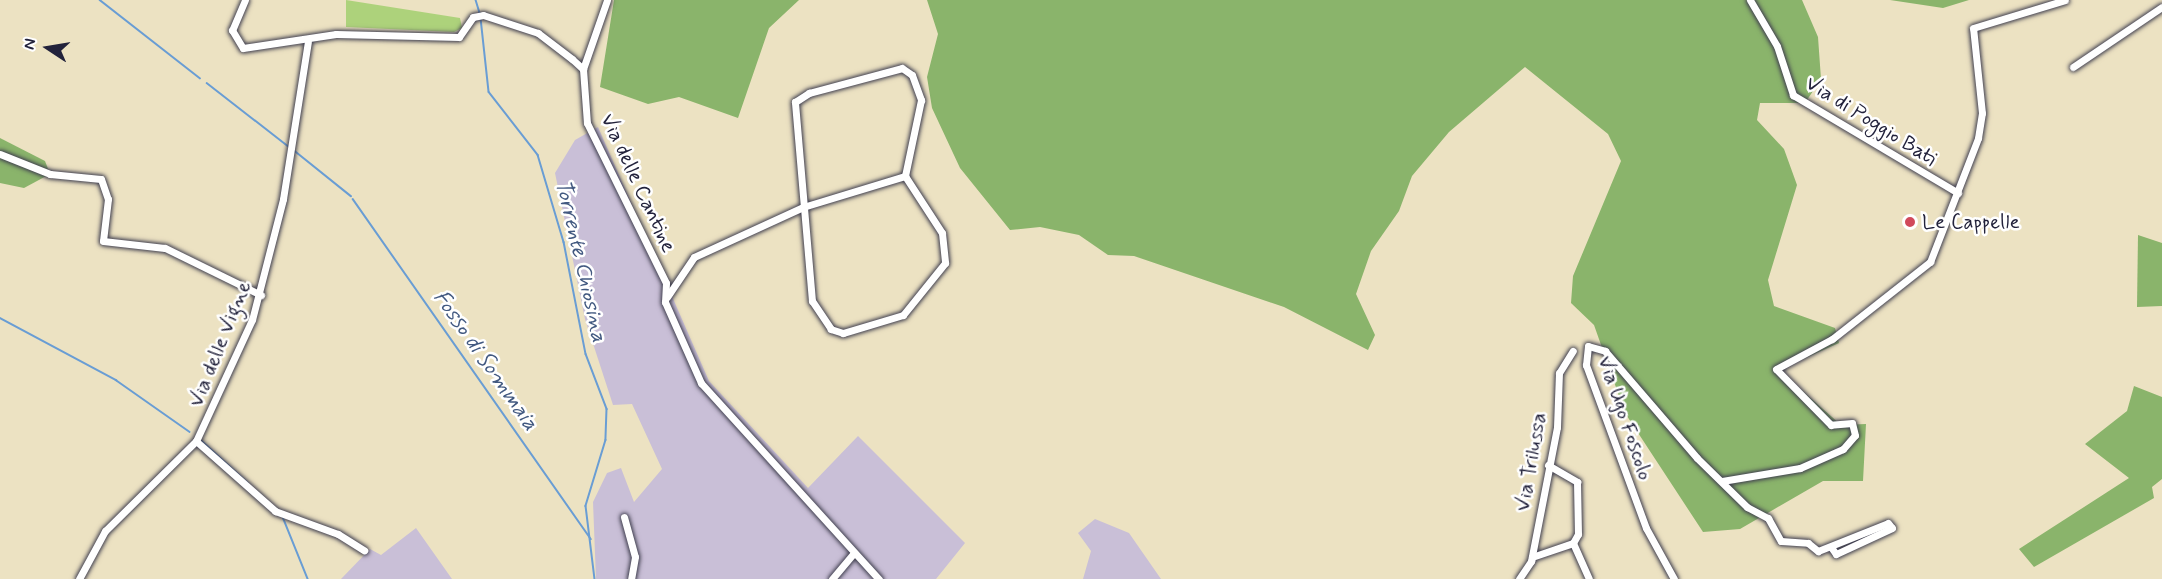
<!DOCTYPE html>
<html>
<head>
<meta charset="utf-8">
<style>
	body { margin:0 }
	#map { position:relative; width:2162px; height:579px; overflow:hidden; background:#ece2c2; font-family:Mynerve,sans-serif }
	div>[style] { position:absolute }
	.industrial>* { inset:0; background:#c9bfd7 }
	.green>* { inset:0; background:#add27b }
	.forest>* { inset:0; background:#8ab46b }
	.stream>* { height:1.5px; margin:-0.75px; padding:0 0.75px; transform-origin:0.75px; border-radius:0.75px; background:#699dd4 }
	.roads { filter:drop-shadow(0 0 2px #403f4f) drop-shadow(0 0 2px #403f4f) }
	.minor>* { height:7px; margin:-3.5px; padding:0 3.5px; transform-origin:3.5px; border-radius:3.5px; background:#fff }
	.dots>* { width:16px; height:16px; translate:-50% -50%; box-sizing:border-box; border:3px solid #fff; border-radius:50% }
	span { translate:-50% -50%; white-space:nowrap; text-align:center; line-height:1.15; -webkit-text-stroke:5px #fff; paint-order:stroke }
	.street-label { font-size:21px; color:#22223b }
	.poi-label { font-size:21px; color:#22223b }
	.left { translate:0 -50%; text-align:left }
	.water-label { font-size:22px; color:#425980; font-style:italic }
	.north { position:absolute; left:18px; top:18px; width:60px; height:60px; -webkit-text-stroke:4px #fff; paint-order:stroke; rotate:282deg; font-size:16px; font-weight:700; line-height:24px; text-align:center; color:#22223b }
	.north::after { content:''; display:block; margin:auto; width:21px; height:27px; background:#22223b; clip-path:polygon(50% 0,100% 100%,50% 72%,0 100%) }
</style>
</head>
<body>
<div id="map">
	<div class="industrial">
		<i style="clip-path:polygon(598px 127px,709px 381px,808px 488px,858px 436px,965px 543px,936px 579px,596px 579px,593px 502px,607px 473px,621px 468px,634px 502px,662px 469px,632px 404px,613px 405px,585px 319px,555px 173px,575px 140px)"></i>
		<i style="clip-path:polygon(1095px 519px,1129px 533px,1161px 579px,1083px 579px,1091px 551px,1078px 533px)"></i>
		<i style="clip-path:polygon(416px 528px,452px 579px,341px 579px,370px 549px,381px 555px)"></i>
	</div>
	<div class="green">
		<i style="clip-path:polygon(346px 0,460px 18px,462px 28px,454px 32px,346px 27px)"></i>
	</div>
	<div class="forest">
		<i style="clip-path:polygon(614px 0,799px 0,769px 28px,738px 118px,679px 97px,648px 104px,600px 87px)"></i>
		<i style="clip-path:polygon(927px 0,1802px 0,1818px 37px,1821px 79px,1805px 103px,1760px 103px,1757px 120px,1784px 149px,1797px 185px,1768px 280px,1774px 306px,1835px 328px,1839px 343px,1779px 370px,1841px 425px,1866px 424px,1863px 481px,1823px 481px,1740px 529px,1703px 532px,1625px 413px,1594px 325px,1571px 303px,1573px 276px,1621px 161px,1608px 134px,1525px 67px,1449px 132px,1412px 176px,1399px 211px,1371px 251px,1356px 294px,1375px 335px,1368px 350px,1284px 307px,1134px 256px,1108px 255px,1079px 235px,1040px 227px,1010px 230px,960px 168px,932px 108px,927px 77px,938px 34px)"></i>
		<i style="clip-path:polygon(1890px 0,1969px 0,1943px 8px)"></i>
		<i style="clip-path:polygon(0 138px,45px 161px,50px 174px,24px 188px,0 183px)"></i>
		<i style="clip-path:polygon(2138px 235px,2162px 243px,2162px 306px,2137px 307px)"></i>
		<i style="clip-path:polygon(2134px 386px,2162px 397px,2162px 479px,2152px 487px,2154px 498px,2034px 567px,2019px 549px,2129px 478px,2085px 444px,2127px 411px)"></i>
	</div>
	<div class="stream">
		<i style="left:100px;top:0;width:127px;rotate:38deg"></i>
		<i style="left:476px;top:0;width:14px;rotate:73deg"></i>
		<i style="left:481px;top:18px;width:74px;rotate:83.8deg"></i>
		<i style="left:489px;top:92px;width:80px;rotate:52.1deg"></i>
		<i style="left:538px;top:155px;width:91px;rotate:73.4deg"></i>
		<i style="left:564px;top:242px;width:114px;rotate:78.9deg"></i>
		<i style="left:586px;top:354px;width:59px;rotate:69.1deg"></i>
		<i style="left:607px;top:409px;width:31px;rotate:92deg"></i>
		<i style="left:606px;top:440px;width:69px;rotate:106.9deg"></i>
		<i style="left:586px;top:506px;width:74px;rotate:83deg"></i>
		<i style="left:207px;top:83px;width:103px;rotate:37.9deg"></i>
		<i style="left:295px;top:151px;width:72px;rotate:38.8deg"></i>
		<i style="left:353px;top:199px;width:415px;rotate:55deg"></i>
		<i style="left:0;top:318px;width:132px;rotate:28.1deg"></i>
		<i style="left:116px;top:380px;width:90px;rotate:35.1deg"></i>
		<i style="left:202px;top:441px;width:62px;rotate:42.4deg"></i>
		<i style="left:283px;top:517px;width:67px;rotate:68deg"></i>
	</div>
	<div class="roads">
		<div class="minor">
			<i style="left:245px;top:0;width:33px;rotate:113deg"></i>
			<i style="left:232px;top:30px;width:21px;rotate:59deg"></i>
			<i style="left:243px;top:48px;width:94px;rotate:-8.6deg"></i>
			<i style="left:336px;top:34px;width:123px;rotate:1.4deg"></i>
			<i style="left:459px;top:37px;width:24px;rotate:-55deg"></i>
			<i style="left:473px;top:17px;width:10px;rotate:-11deg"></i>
			<i style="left:483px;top:15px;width:58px;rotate:18.1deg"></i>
			<i style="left:538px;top:33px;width:43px;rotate:37.4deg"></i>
			<i style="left:572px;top:59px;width:15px;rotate:42deg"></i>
			<i style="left:583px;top:69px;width:54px;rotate:85.8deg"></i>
			<i style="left:587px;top:123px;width:178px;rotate:63.7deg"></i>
			<i style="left:666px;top:283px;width:19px;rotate:93deg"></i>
			<i style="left:665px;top:302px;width:89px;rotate:66deg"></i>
			<i style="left:701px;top:383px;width:265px;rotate:47.8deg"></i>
			<i style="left:1750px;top:0;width:53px;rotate:59.6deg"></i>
			<i style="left:1777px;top:46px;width:52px;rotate:71.9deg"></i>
			<i style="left:1793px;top:95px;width:192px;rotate:30.7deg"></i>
			<i style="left:2073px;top:67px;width:107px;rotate:-34deg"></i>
			<i style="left:902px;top:68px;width:12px;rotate:35deg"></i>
			<i style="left:912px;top:75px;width:27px;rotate:70deg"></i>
			<i style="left:921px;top:100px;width:78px;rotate:101.9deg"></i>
			<i style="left:905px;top:176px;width:68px;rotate:57deg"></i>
			<i style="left:942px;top:233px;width:30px;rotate:84deg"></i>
			<i style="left:945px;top:263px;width:67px;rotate:128.9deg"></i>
			<i style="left:903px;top:315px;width:63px;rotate:163.3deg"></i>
			<i style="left:843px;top:333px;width:13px;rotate:-162deg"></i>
			<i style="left:831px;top:329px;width:34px;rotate:-124deg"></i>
			<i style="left:812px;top:301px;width:200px;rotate:-94.9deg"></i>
			<i style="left:795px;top:102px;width:17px;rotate:-33deg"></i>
			<i style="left:809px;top:93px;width:96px;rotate:-15deg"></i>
			<i style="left:583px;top:69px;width:73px;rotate:-70.8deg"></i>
			<i style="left:0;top:154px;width:54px;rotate:21.8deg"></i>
			<i style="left:50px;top:174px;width:51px;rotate:5.6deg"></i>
			<i style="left:101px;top:179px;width:21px;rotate:71deg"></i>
			<i style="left:108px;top:199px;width:42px;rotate:96.8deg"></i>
			<i style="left:103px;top:241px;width:62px;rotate:6.4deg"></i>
			<i style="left:165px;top:248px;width:107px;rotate:26.1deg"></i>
			<i style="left:667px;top:297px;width:48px;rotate:-56deg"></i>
			<i style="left:694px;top:257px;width:120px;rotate:-24.6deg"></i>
			<i style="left:803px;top:207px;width:107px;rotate:-16.9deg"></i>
			<i style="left:196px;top:441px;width:106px;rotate:41.5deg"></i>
			<i style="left:275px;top:511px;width:67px;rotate:20.1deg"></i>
			<i style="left:338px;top:534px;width:31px;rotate:32deg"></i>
			<i style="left:1548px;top:465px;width:34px;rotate:30deg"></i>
			<i style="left:1577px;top:482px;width:52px;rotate:88.9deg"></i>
			<i style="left:1578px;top:534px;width:10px;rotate:119deg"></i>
			<i style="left:1573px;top:543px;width:39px;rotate:66deg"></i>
			<i style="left:1722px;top:481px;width:79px;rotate:-9.5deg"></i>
			<i style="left:1800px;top:468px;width:47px;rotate:-23.8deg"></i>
			<i style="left:1843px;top:449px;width:18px;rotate:-49deg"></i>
			<i style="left:1855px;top:435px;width:12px;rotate:-104deg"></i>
			<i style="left:1852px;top:423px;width:21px;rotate:175deg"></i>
			<i style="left:1831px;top:425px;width:78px;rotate:-134.5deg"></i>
			<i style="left:1776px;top:369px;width:64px;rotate:-28.2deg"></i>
			<i style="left:1832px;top:339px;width:125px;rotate:-38.2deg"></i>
			<i style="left:1930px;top:262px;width:133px;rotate:-68.8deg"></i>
			<i style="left:1978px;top:138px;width:25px;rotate:-81deg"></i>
			<i style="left:1982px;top:113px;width:85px;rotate:-96deg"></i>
			<i style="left:1973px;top:28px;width:96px;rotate:-16.9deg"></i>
			<i style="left:624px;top:517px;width:41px;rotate:74.6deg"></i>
			<i style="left:635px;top:557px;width:22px;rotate:100deg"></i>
			<i style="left:1532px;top:557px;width:43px;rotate:-18.9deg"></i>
			<i style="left:79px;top:579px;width:55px;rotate:-61.6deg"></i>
			<i style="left:105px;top:531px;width:128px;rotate:-44.7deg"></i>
			<i style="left:196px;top:441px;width:133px;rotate:-65.2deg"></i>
			<i style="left:252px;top:320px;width:125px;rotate:-75.6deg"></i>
			<i style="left:283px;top:199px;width:159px;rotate:-81deg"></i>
			<i style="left:832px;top:579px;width:31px;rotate:-50deg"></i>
			<i style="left:1519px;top:579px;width:22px;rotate:-56deg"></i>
			<i style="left:1531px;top:561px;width:136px;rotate:-79deg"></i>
			<i style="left:1557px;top:427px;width:54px;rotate:-87.9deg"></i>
			<i style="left:1559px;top:373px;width:26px;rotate:-58deg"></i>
			<i style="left:1674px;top:579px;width:58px;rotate:-118.8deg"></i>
			<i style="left:1646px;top:528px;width:174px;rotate:-110.2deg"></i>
			<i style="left:1586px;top:365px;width:19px;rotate:-84deg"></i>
			<i style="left:1588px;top:346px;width:18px;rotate:16deg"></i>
			<i style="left:1605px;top:351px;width:141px;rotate:49.3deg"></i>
			<i style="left:1697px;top:458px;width:70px;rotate:44.4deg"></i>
			<i style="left:1747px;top:507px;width:24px;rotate:28deg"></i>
			<i style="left:1768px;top:518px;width:26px;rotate:61deg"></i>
			<i style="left:1781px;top:541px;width:27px;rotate:4deg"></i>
			<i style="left:1808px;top:543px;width:13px;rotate:39deg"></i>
			<i style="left:1818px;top:551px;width:75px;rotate:-21.8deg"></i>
			<i style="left:1888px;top:523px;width:6px;rotate:51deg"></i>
			<i style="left:1892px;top:528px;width:62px;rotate:155.1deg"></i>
			<i style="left:1836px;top:554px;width:9px;rotate:-126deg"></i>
		</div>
	</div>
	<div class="dots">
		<i style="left:1910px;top:222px;background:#d1495b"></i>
	</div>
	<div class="street-label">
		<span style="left:1871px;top:121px;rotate:32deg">Via di Poggio Bati</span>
		<span style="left:638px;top:183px;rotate:65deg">Via delle Cantine</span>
		<span style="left:220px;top:344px;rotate:-68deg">Via delle Vigne</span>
		<span style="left:1625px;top:418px;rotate:71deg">Via Ugo Foscolo</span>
		<span style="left:1531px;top:462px;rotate:-80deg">Via Trilussa</span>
	</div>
	<div class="poi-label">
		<span class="left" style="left:1922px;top:222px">Le Cappelle</span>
	</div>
	<div class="water-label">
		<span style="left:580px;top:261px;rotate:77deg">Torrente Chiosina</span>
		<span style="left:485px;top:361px;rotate:55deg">Fosso di Sommaia</span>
	</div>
	<div class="north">N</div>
</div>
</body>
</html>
